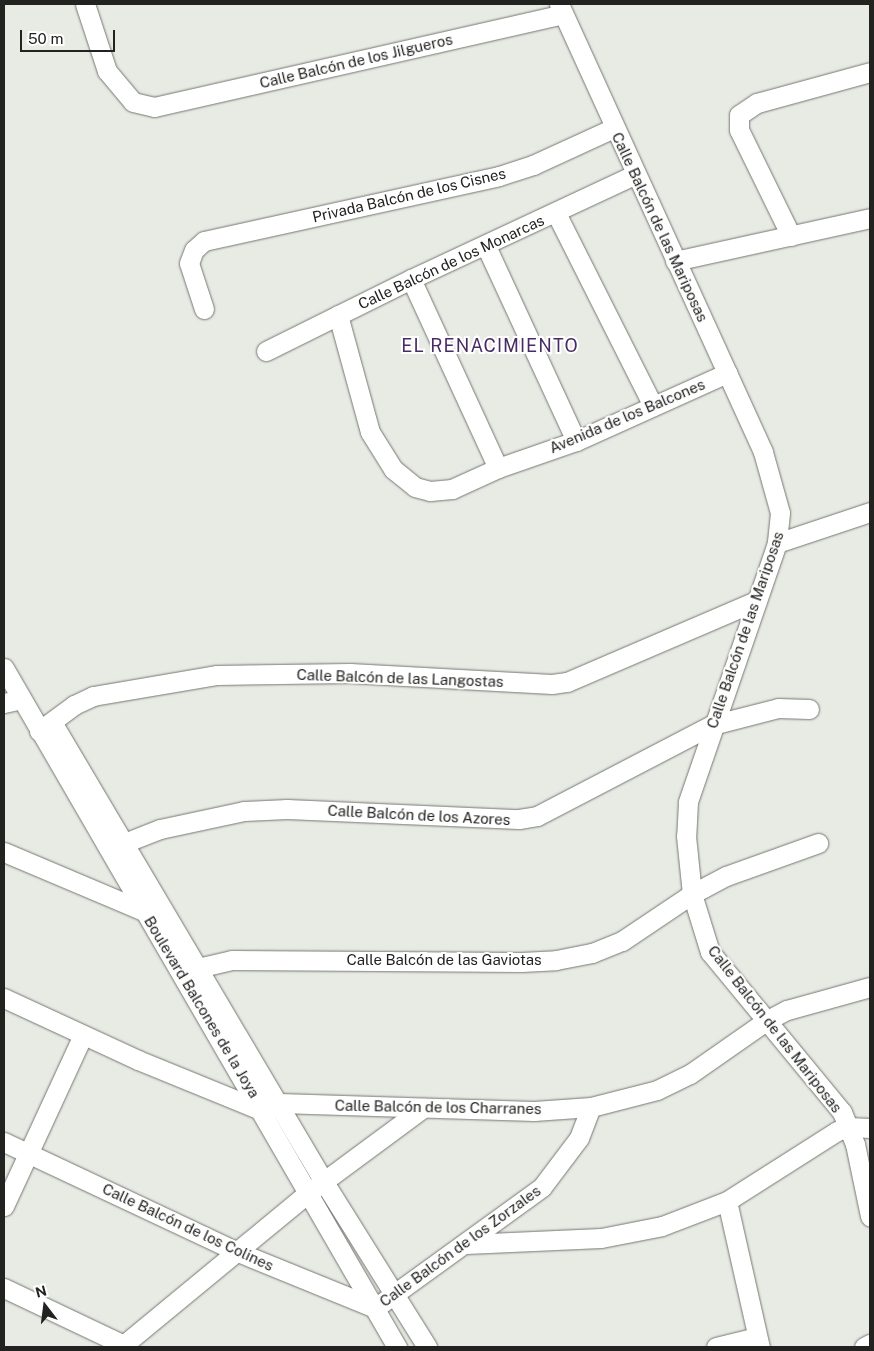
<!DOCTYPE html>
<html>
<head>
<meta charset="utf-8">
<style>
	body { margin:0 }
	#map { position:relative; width:874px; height:1351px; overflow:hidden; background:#e8ebe4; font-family:"Public Sans",sans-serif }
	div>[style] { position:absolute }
	.roads { filter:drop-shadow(0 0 1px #747771) drop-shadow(0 0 1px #747771) }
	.minor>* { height:19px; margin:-9.5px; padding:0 9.5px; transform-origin:9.5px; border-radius:9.5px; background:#fff }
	span { translate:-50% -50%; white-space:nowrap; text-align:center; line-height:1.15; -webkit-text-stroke:4px #fff; paint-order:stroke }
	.street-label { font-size:15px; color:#222320 }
	.quarter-label { font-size:18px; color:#482b64; letter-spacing:1px }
	.frame { position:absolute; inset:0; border:5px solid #222320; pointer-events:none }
	.north { position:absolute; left:20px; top:1281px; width:50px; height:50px; -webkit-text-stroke:4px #fff; paint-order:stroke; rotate:345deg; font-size:14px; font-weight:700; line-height:20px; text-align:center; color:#222320 }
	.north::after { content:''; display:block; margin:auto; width:18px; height:22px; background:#222320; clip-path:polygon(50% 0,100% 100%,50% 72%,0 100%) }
	.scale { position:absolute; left:20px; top:30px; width:95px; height:22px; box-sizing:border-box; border:2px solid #222320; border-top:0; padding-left:6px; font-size:15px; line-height:18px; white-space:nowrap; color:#222320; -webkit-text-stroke:4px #fff; paint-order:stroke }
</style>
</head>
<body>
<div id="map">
	<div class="roads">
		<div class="minor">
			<i style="left:85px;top:4px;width:71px;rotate:71.8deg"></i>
			<i style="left:107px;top:71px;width:40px;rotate:50deg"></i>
			<i style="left:133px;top:102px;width:22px;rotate:13deg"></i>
			<i style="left:154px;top:107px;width:419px;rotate:-12.8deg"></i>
			<i style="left:559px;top:4px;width:492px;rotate:65.5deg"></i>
			<i style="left:763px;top:452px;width:63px;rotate:74.4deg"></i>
			<i style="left:780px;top:513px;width:30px;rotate:96deg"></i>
			<i style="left:777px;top:543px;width:274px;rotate:109deg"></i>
			<i style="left:688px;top:802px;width:34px;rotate:93deg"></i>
			<i style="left:686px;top:836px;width:58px;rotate:84.1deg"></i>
			<i style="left:692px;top:894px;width:61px;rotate:72.8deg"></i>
			<i style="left:710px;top:952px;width:207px;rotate:50.5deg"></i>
			<i style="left:842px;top:1112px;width:35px;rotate:68deg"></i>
			<i style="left:855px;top:1144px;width:74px;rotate:78.2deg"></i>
			<i style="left:556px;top:213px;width:216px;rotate:63.3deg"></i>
			<i style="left:791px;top:236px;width:118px;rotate:-116.1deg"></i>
			<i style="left:739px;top:130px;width:15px;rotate:-90deg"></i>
			<i style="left:739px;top:115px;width:22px;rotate:-34deg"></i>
			<i style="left:757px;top:103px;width:117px;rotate:-15.3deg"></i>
			<i style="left:486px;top:246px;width:215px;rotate:65.2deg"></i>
			<i style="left:675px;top:261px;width:200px;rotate:-12.4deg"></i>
			<i style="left:411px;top:279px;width:208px;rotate:65.3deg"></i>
			<i style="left:204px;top:309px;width:48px;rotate:-108.1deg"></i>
			<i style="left:189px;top:263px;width:14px;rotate:-69deg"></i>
			<i style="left:194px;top:250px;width:13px;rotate:-42deg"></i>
			<i style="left:204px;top:241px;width:302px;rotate:-12.4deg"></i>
			<i style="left:499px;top:176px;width:36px;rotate:-18deg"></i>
			<i style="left:533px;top:165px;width:89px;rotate:-24.6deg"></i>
			<i style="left:338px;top:315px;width:121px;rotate:74.7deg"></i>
			<i style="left:370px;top:432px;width:44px;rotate:58.1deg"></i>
			<i style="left:393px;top:469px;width:28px;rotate:39deg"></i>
			<i style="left:415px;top:487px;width:16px;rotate:15deg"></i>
			<i style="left:430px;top:491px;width:22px;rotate:-5deg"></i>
			<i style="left:452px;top:489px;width:51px;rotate:-24.5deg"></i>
			<i style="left:498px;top:468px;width:83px;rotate:-19.1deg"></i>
			<i style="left:576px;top:441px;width:166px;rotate:-24.2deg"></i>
			<i style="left:266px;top:351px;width:162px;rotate:-26.4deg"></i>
			<i style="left:411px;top:279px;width:248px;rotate:-25deg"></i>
			<i style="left:777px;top:543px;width:98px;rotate:-18.4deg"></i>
			<i style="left:4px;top:668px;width:785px;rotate:59.94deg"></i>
			<i style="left:4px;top:703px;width:17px;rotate:-13deg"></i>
			<i style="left:52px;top:722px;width:534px;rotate:59.4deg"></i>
			<i style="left:324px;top:1182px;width:195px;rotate:58deg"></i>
			<i style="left:39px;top:731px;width:44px;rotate:-36.6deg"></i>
			<i style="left:74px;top:705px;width:21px;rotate:-25deg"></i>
			<i style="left:93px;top:696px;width:126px;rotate:-9.6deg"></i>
			<i style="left:217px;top:675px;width:133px;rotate:-0.9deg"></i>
			<i style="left:350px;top:673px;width:202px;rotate:3.1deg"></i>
			<i style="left:552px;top:684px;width:15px;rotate:-8deg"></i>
			<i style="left:567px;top:682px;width:206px;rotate:-23.2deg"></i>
			<i style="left:109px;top:849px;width:55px;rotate:-21.4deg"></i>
			<i style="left:160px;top:829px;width:86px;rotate:-12.1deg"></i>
			<i style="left:244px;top:811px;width:43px;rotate:-2.7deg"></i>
			<i style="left:287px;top:809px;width:232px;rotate:2.5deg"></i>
			<i style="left:519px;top:819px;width:18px;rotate:-9deg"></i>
			<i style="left:537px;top:816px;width:197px;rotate:-27.5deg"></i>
			<i style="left:712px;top:725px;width:68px;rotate:-14.4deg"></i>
			<i style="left:778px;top:708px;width:31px;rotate:2deg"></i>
			<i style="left:4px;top:852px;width:154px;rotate:22.9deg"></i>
			<i style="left:189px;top:970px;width:44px;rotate:-13.1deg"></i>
			<i style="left:232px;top:960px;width:289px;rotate:0.4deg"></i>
			<i style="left:521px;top:962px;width:35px;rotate:-3deg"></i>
			<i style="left:556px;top:960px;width:37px;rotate:-11deg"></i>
			<i style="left:592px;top:953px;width:32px;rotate:-22deg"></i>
			<i style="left:622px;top:941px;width:84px;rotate:-33.9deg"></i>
			<i style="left:692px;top:894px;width:38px;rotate:-28deg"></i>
			<i style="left:726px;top:876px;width:98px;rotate:-19.7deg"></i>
			<i style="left:4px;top:998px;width:148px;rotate:24.8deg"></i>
			<i style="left:138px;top:1060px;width:135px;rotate:22.2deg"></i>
			<i style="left:263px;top:1111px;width:18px;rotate:-27deg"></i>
			<i style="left:279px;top:1103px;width:255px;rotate:1.8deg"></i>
			<i style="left:534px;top:1111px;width:57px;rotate:-4deg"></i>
			<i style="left:591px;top:1107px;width:68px;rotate:-14.4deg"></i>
			<i style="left:657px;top:1090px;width:37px;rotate:-26deg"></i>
			<i style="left:690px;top:1074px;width:93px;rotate:-34.9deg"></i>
			<i style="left:766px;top:1021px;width:24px;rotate:-28deg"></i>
			<i style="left:787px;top:1010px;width:86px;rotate:-15.5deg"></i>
			<i style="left:4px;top:1142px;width:259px;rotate:25.2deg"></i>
			<i style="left:238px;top:1252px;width:148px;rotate:22.2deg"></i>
			<i style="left:375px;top:1308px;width:206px;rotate:-35.9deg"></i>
			<i style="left:542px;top:1187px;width:61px;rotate:-52.9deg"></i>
			<i style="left:579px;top:1138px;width:33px;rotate:-69deg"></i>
			<i style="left:727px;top:1201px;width:150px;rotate:77.3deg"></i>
			<i style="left:4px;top:1206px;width:188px;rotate:-65.2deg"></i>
			<i style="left:466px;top:1244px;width:135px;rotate:-2.5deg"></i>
			<i style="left:601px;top:1238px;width:62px;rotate:-11.1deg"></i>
			<i style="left:662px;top:1226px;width:70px;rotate:-21deg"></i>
			<i style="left:727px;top:1201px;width:130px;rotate:-32.5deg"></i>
			<i style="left:837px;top:1131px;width:13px;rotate:-18deg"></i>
			<i style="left:849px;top:1127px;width:21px;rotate:3deg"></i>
			<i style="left:4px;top:1288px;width:137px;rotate:25.4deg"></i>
			<i style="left:121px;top:1347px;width:242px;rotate:-39.5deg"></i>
			<i style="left:308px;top:1193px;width:143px;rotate:-36.5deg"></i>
			<i style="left:716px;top:1347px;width:42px;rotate:-13.7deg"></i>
			<i style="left:864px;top:1347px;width:7px;rotate:-27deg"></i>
		</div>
	</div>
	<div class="street-label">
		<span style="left:356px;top:61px;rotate:-13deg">Calle Balcón de los Jilgueros</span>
		<span style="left:409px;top:195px;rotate:-13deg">Privada Balcón de los Cisnes</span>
		<span style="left:660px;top:227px;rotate:65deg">Calle Balcón de las Mariposas</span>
		<span style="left:451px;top:262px;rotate:-25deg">Calle Balcón de los Monarcas</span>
		<span style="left:627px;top:416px;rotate:-23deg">Avenida de los Balcones</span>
		<span style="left:745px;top:630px;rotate:-71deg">Calle Balcón de las Mariposas</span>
		<span style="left:400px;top:678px;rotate:2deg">Calle Balcón de las Langostas</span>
		<span style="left:419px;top:815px;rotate:3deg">Calle Balcón de los Azores</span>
		<span style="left:444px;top:960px">Calle Balcón de las Gaviotas</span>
		<span style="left:202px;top:1007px;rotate:59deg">Boulevard Balcones de la Joya</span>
		<span style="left:775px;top:1029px;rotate:52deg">Calle Balcón de las Mariposas</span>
		<span style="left:438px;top:1107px;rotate:1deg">Calle Balcón de los Charranes</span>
		<span style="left:188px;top:1227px;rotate:25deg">Calle Balcón de los Colines</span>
		<span style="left:460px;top:1246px;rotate:-36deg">Calle Balcón de los Zorzales</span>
	</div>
	<div class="quarter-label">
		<span style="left:490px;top:346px">EL RENACIMIENTO</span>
	</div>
	<div class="frame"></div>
	<div class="north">N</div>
	<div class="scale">50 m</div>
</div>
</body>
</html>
